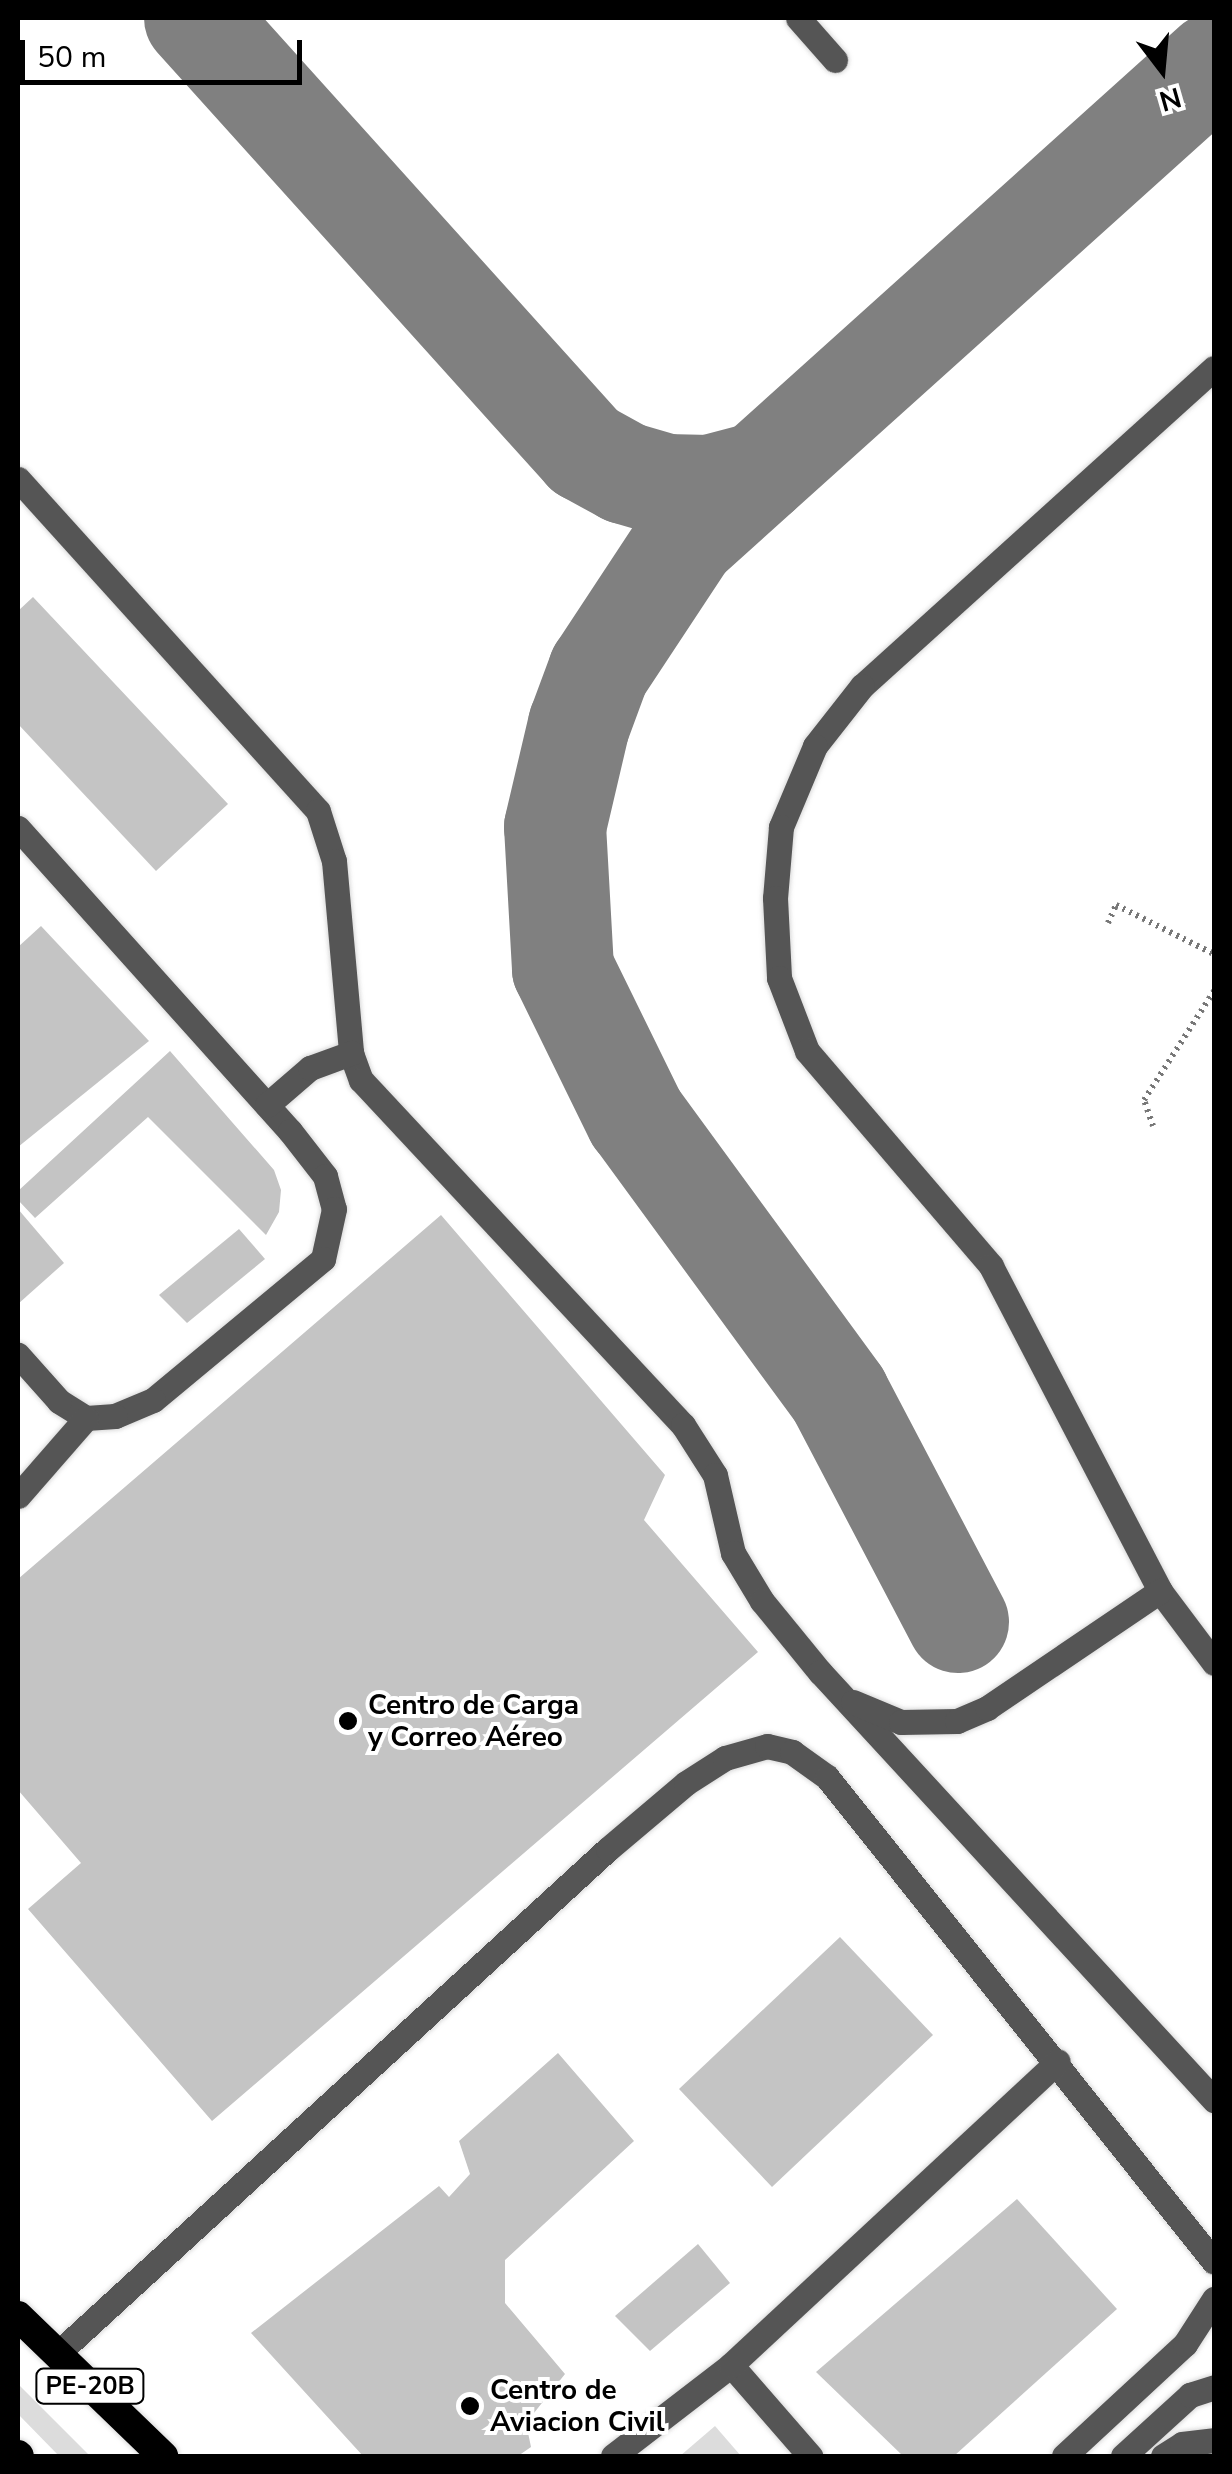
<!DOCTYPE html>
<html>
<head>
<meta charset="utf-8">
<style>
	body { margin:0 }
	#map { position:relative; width:1232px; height:2474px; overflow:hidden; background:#fff; font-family:"Nunito Sans",sans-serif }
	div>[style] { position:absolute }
	.green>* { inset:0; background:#dcdcdc }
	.taxiway>* { height:102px; margin:-51px; padding:0 51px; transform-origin:51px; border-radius:51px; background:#808080 }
	.building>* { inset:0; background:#c4c4c4 }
	.path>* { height:6px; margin-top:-3px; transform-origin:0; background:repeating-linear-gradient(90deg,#777 0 2.5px,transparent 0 7.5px) }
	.roads { filter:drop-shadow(0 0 2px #dbdbdb) drop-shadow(0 0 2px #dbdbdb) }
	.minor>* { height:25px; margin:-12.5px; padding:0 12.5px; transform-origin:12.5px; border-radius:12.5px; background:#555 }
	.highway>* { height:30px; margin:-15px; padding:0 15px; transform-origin:15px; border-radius:15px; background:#000 }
	.dots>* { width:28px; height:28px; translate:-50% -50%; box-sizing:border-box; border:5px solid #fff; border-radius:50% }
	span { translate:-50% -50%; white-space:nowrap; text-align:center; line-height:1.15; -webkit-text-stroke:8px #fff; paint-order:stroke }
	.shield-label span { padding:2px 8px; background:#fff; border:2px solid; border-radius:8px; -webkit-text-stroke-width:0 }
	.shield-label { font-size:25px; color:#000; font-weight:700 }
	.poi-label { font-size:28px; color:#000; font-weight:700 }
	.left { translate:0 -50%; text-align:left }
	.frame { position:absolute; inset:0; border:20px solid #000; pointer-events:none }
	.north { position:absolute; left:1112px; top:20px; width:100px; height:100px; -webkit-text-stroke:8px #fff; paint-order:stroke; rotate:164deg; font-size:28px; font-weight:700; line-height:40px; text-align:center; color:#000 }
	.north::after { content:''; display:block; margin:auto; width:35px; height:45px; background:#000; clip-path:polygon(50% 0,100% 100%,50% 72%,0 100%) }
	.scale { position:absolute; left:20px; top:40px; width:282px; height:45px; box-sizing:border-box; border:5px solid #000; border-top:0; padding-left:12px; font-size:30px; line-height:35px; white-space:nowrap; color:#000; -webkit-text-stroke:8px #fff; paint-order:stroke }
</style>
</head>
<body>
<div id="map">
	<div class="green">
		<i style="clip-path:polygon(18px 2384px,90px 2456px,59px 2456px,18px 2414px)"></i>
		<i style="clip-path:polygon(715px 2426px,741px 2456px,680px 2456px)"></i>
	</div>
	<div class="taxiway">
		<i style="left:195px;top:18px;width:583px;rotate:47.99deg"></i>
		<i style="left:585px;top:451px;width:46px;rotate:28.8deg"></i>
		<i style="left:625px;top:473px;width:43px;rotate:16.3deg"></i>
		<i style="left:666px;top:485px;width:43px;rotate:1.3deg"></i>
		<i style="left:709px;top:486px;width:52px;rotate:-14.6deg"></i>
		<i style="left:958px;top:1622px;width:256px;rotate:-117.7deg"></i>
		<i style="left:839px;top:1395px;width:343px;rotate:-126.2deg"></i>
		<i style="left:636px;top:1118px;width:166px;rotate:-116.1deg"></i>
		<i style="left:563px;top:969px;width:142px;rotate:-93.2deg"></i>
		<i style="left:555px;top:827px;width:105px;rotate:-76.8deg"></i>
		<i style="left:579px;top:725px;width:58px;rotate:-69.7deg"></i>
		<i style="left:599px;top:671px;width:158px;rotate:-56.6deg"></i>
		<i style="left:686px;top:539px;width:710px;rotate:-41.98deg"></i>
	</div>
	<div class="building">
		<i style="clip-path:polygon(33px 597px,228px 804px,156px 871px,18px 724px,18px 611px)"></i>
		<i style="clip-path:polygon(41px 926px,149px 1041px,18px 1147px,18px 947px)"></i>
		<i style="clip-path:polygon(170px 1051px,274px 1170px,281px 1190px,279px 1212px,266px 1235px,148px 1117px,35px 1218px,18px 1200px,18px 1191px)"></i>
		<i style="clip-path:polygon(18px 1209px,64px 1263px,18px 1304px)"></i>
		<i style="clip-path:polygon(441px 1215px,665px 1475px,644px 1520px,758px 1652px,212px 2121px,28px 1909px,81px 1863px,18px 1790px,18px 1579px)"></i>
		<i style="clip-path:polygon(239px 1229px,265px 1259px,187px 1323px,159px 1295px)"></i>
		<i style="clip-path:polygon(840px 1937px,933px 2035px,772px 2187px,679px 2089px)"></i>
		<i style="clip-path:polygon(558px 2053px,634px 2141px,505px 2260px,505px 2303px,565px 2374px,526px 2423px,531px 2447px,518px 2456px,363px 2456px,251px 2333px,439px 2186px,449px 2197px,470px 2174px,459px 2141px)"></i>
		<i style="clip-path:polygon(1017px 2199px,1117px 2309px,954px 2456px,903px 2456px,816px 2372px)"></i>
		<i style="clip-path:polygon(698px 2244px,730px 2283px,650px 2351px,615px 2316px)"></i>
	</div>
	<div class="path">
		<i style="left:1108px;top:923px;width:20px;rotate:-66deg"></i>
		<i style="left:1116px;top:905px;width:110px;rotate:26.6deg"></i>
		<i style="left:1153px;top:1126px;width:28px;rotate:-109deg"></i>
		<i style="left:1144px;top:1100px;width:130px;rotate:-57.3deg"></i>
	</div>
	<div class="roads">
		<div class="minor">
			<i style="left:798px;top:18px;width:56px;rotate:48.6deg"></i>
			<i style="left:1214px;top:368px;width:474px;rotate:137.9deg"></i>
			<i style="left:862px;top:686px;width:76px;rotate:128.1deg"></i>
			<i style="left:815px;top:746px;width:88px;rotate:112.8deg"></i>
			<i style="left:781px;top:827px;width:71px;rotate:94.8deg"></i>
			<i style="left:775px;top:898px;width:80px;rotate:87.1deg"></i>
			<i style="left:779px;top:978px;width:78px;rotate:69deg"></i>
			<i style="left:807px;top:1051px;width:283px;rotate:49.4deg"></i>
			<i style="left:991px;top:1266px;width:366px;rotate:62.5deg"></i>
			<i style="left:1160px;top:1591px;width:90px;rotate:53.1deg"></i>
			<i style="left:18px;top:479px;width:447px;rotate:47.9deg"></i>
			<i style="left:318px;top:811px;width:52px;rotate:72.3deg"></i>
			<i style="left:334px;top:861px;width:193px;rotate:84.9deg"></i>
			<i style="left:351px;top:1053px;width:29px;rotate:70deg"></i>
			<i style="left:361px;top:1080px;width:472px;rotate:47deg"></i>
			<i style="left:683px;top:1425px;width:59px;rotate:57.4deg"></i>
			<i style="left:715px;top:1475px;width:80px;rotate:77deg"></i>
			<i style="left:733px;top:1553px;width:56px;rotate:58.9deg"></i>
			<i style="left:762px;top:1601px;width:92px;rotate:50.8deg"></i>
			<i style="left:820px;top:1672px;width:582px;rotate:47.37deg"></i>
			<i style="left:18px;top:828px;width:407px;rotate:48.1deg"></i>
			<i style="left:290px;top:1131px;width:57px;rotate:52.1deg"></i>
			<i style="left:325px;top:1176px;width:34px;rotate:75deg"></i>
			<i style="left:334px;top:1209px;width:51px;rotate:102.4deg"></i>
			<i style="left:323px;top:1259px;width:221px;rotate:140.3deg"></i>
			<i style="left:153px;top:1400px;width:41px;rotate:157.2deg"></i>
			<i style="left:115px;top:1416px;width:29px;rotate:176deg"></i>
			<i style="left:86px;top:1418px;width:32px;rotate:-148deg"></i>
			<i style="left:59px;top:1401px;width:62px;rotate:-131.7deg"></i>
			<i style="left:267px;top:1105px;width:57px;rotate:-40.7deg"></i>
			<i style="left:310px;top:1068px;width:44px;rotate:-20.1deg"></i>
			<i style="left:18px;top:1496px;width:103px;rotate:-48.9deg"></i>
			<i style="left:853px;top:1702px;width:52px;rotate:22.6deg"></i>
			<i style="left:901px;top:1722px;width:56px;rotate:-1deg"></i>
			<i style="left:957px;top:1721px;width:33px;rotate:-23deg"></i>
			<i style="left:987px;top:1708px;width:209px;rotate:-34.1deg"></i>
			<i style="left:57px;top:2354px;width:747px;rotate:-42.51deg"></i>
			<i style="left:608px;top:1849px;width:102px;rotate:-40.2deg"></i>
			<i style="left:686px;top:1783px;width:46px;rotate:-32.7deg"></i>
			<i style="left:725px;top:1758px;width:44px;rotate:-15.9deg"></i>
			<i style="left:767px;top:1746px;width:26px;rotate:13deg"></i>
			<i style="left:792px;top:1752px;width:43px;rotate:35.5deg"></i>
			<i style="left:827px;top:1777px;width:620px;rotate:51.41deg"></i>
			<i style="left:731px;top:2365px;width:121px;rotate:49deg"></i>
			<i style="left:613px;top:2456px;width:149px;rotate:-37.6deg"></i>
			<i style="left:731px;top:2365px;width:446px;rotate:-42.9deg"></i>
			<i style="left:1064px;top:2456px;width:165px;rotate:-42.8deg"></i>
			<i style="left:1185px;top:2344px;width:54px;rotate:-57.2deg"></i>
			<i style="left:1123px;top:2456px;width:91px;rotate:-42.3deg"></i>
			<i style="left:1190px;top:2395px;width:25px;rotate:-18deg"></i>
			<i style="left:1163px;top:2456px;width:22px;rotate:-32deg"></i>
			<i style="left:1182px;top:2444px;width:32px;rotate:-7deg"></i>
		</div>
		<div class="highway">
			<i style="left:18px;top:2316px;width:202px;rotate:44deg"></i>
			<i style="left:18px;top:2455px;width:1px;rotate:45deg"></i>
		</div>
	</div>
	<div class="dots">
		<i style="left:348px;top:1721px;background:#000"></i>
		<i style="left:470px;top:2406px;background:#000"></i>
	</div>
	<div class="shield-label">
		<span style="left:90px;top:2386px">PE-20B</span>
	</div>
	<div class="poi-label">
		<span class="left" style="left:368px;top:1721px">Centro de Carga<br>y Correo Aéreo</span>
		<span class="left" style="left:490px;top:2406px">Centro de<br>Aviacion Civil</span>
	</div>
	<div class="frame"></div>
	<div class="north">N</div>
	<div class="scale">50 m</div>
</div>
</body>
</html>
